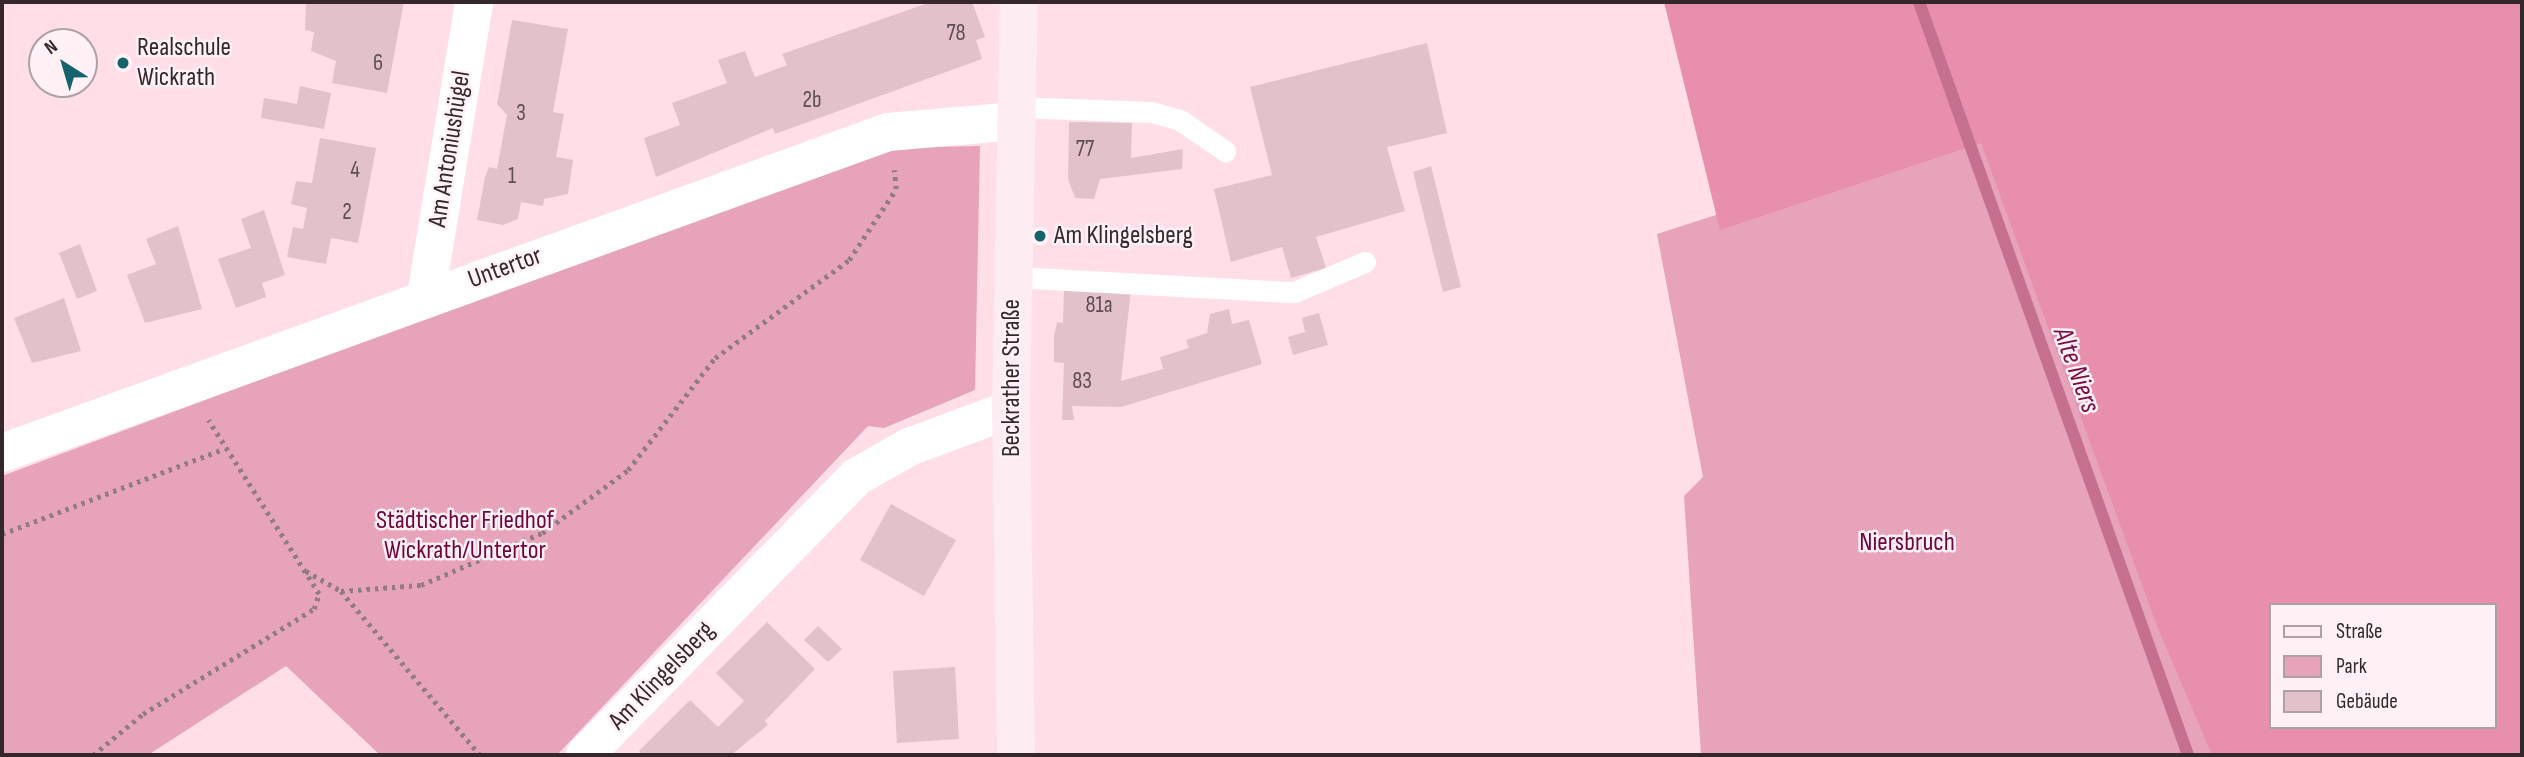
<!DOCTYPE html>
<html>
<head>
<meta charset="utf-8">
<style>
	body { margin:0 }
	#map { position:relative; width:2524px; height:757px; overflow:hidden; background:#ffdee8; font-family:"Sofia Sans Condensed",sans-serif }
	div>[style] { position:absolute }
	.green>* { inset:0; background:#e7a3b9 }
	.forest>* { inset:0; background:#e78fad }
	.stream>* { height:12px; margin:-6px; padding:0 6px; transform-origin:6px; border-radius:6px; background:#c5708e }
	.building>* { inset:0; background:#e2c1cb }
	.path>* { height:4.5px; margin-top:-2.25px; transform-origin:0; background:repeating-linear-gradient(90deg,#927c83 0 3.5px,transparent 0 8.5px) }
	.lane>* { height:21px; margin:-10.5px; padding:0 10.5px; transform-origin:10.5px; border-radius:10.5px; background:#fff }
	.street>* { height:38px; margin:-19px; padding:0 19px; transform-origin:19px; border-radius:19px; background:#fff }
	.secondary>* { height:38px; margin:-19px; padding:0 19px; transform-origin:19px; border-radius:19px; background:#fdecf2 }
	.dots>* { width:19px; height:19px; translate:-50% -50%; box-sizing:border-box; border:4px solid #fff1f5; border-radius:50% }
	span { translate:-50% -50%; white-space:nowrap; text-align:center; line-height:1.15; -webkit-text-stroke:5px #fff1f5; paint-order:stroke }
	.number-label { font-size:23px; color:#604e54 }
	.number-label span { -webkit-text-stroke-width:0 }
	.poi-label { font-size:26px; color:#34282c }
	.left { translate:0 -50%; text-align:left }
	.street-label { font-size:26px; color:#34282c }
	.park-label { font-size:26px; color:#70043c }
	.water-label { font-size:28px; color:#770f42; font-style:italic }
	.frame { position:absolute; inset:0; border:4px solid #34282c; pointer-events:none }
	.legend { position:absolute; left:2269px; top:603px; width:228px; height:126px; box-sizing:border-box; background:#fff1f5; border:2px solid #aea1a5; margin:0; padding:9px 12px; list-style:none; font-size:21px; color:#34282c }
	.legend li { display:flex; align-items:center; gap:14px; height:35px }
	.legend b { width:35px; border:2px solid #aea1a5 }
	.north { position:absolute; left:28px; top:28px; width:70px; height:70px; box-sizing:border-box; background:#fff1f5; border:2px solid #aea1a5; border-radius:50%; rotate:323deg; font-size:19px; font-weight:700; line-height:28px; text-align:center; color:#34282c }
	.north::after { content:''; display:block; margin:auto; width:24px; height:32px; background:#16636d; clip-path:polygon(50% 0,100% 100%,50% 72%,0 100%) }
</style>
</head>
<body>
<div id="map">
	<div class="green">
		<i style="clip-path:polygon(evenodd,1988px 127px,2522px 544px,2522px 755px,1701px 755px,1684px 496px,1703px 477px,1657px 234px,1988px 127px,2270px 605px,2494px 605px,2494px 727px,2270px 727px,2270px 605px)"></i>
		<i style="clip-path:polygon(980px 146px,975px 390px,884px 428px,868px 426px,557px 755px,380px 755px,286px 666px,148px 755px,2px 755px,2px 476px,880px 148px)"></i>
	</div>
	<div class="forest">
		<i style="clip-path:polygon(evenodd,1664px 2px,2522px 2px,2522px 755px,2212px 755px,2157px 626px,1981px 143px,1720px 230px,1664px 2px,2270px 605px,2494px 605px,2494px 727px,2270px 727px,2270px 605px)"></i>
	</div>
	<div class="stream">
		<i style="left:1919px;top:2px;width:800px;rotate:70.34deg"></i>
	</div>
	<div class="building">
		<i style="clip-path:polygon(306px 2px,404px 2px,387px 93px,332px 83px,336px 61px,311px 51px,314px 32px,305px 30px)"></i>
		<i style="clip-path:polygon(931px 2px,972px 2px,985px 37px,976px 40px,982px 59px,775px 134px,773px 128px,656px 177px,644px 138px,680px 125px,672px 103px,727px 83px,718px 60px,745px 51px,755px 77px,787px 65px,782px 54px)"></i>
		<i style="clip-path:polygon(512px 20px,568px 29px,553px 112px,564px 114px,556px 157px,573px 160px,568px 194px,544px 199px,543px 206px,521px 202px,518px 219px,503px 225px,477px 220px,485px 177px,489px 167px,497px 169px,507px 115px,497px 104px)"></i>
		<i style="clip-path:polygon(1427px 43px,1447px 133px,1387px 147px,1405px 211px,1316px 237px,1326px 268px,1291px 278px,1282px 247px,1231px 262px,1214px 189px,1272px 175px,1250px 87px)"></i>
		<i style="clip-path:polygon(300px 86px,331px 93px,324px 129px,261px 118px,264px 98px,297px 104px)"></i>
		<i style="clip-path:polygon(1069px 122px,1132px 123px,1131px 158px,1183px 149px,1182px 169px,1100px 179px,1094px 199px,1075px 198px,1068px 179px)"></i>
		<i style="clip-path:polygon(320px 138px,376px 148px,358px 243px,331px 238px,326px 264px,287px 257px,293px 227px,303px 229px,307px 208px,291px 204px,296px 181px,312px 183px)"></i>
		<i style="clip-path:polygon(1431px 166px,1461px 287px,1443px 292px,1413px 172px)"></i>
		<i style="clip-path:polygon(264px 210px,285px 275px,262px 283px,266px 297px,236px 308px,218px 259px,251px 248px,241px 219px)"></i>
		<i style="clip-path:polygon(178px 226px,202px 309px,145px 323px,127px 275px,156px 264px,146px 239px)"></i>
		<i style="clip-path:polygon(80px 244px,97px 291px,77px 299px,59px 253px)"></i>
		<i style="clip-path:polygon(1064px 289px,1131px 289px,1121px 381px,1163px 369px,1160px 357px,1189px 348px,1186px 340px,1207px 333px,1210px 314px,1229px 309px,1232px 324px,1249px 320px,1262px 364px,1121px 407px,1072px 406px,1074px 420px,1062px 420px,1064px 363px,1054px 362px,1054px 337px,1057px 322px,1063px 323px)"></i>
		<i style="clip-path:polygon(64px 298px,81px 351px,32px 363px,14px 318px)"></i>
		<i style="clip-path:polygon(1319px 313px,1328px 345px,1293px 355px,1288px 337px,1305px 332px,1302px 318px)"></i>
		<i style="clip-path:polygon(891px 504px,956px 540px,924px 596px,860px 560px)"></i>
		<i style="clip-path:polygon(767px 622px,815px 669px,765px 721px,768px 725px,731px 755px,643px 755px,639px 751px,690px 700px,718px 727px,744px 701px,716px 673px)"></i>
		<i style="clip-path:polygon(818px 626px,842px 649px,828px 662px,804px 640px)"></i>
		<i style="clip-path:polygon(955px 667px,959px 739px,897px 743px,893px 671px)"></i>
	</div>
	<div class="path">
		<i style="left:2px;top:534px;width:238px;rotate:-21deg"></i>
		<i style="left:306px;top:571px;width:40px;rotate:29.7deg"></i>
		<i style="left:341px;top:591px;width:215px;rotate:49.7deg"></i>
		<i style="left:341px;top:591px;width:80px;rotate:-4.3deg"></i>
		<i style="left:421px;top:585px;width:132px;rotate:-23.3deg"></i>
		<i style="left:542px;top:533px;width:107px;rotate:-36.2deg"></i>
		<i style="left:628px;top:470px;width:142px;rotate:-52.2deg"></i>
		<i style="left:715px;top:358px;width:166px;rotate:-36.2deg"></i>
		<i style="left:849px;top:260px;width:85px;rotate:-56.5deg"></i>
		<i style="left:896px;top:189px;width:19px;rotate:-96deg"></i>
		<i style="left:93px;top:755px;width:65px;rotate:-39.4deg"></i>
		<i style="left:143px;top:714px;width:201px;rotate:-31.6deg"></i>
		<i style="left:314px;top:609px;width:16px;rotate:-72deg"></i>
		<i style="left:319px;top:594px;width:206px;rotate:-122.5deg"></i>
	</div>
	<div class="lane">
		<i style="left:1017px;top:107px;width:135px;rotate:2.1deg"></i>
		<i style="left:1152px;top:112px;width:29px;rotate:16deg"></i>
		<i style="left:1180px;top:120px;width:55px;rotate:34.6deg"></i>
		<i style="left:1013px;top:277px;width:281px;rotate:3.1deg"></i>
		<i style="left:1294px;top:292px;width:77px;rotate:-22.9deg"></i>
	</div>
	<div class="street">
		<i style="left:426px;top:296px;width:298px;rotate:-80.7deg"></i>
		<i style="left:2px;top:453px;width:942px;rotate:-19.92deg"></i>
		<i style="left:888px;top:132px;width:129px;rotate:-4.9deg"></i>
		<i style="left:585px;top:755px;width:388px;rotate:-45.7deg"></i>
		<i style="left:856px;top:477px;width:61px;rotate:-29.5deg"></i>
		<i style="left:909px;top:447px;width:109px;rotate:-20.4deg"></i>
	</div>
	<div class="secondary">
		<i style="left:1016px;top:755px;width:346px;rotate:-90.8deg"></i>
		<i style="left:1011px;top:409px;width:407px;rotate:-88.9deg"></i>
	</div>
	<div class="dots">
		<i style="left:123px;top:63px;background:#16636d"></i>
		<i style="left:1040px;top:236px;background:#16636d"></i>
	</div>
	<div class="number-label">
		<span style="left:956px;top:33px">78</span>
		<span style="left:378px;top:63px">6</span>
		<span style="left:812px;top:100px">2b</span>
		<span style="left:521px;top:113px">3</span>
		<span style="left:1085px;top:149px">77</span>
		<span style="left:355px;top:170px">4</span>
		<span style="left:512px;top:176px">1</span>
		<span style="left:347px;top:212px">2</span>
		<span style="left:1099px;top:305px">81a</span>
		<span style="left:1082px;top:381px">83</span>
	</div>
	<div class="poi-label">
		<span class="left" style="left:137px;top:63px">Realschule<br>Wickrath</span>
		<span class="left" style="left:1054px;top:236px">Am Klingelsberg</span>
	</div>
	<div class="street-label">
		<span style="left:450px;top:149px;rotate:-81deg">Am Antoniushügel</span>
		<span style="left:505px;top:268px;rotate:-20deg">Untertor</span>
		<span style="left:1012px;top:378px;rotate:-90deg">Beckrather Straße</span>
		<span style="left:662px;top:676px;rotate:-46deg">Am Klingelsberg</span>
	</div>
	<div class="park-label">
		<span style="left:465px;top:536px">Städtischer Friedhof<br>Wickrath/Untertor</span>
		<span style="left:1907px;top:543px">Niersbruch</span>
	</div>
	<div class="water-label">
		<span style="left:2076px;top:370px;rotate:70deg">Alte Niers</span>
	</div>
	<div class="frame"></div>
	<ul class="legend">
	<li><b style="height:9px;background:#fdecf2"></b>Straße</li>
	<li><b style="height:19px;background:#e7a3b9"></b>Park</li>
	<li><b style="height:19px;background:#e2c1cb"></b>Gebäude</li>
	</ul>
	<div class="north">N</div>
</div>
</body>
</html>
